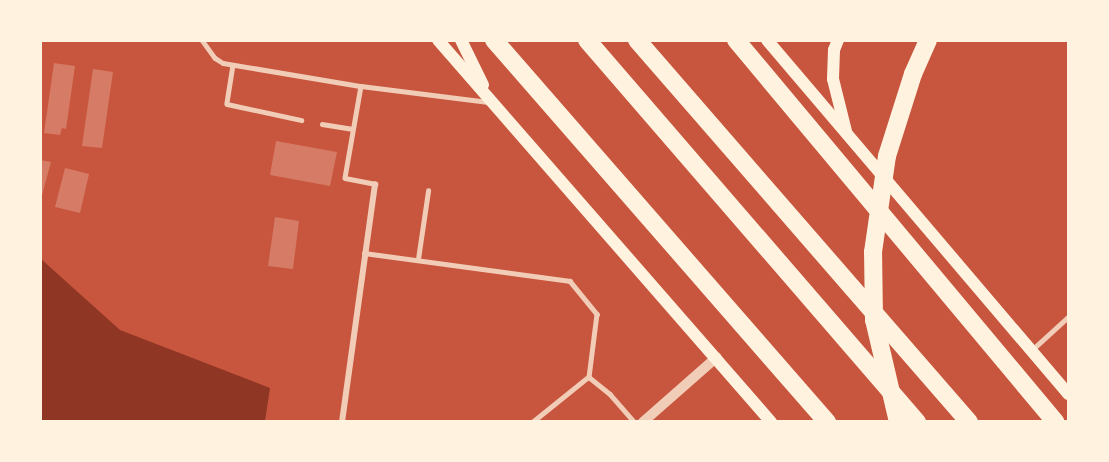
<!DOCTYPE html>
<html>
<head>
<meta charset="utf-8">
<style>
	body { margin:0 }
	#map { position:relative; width:1109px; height:462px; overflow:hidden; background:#c8553d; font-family:Figtree,sans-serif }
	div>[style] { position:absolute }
	.water>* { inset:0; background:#8f3625 }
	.building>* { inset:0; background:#d67c66 }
	.service>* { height:4.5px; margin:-2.25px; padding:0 2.25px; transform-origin:2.25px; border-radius:2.25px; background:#f1ccb7 }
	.minor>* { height:6px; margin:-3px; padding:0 3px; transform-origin:3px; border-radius:3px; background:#f1ccb7 }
	.tertiary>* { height:10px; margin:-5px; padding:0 5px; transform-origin:5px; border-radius:5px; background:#f1ccb7 }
	.secondary>* { height:12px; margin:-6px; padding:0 6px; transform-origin:6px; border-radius:6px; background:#fff3e0 }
	.motorway>* { height:18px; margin:-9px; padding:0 9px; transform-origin:9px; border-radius:9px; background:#fff3e0 }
	span { translate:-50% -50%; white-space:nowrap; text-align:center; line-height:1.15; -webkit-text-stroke:4.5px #fff3e0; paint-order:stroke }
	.frame { position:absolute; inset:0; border:42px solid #fff3e0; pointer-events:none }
</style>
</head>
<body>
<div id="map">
	<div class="water">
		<i style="clip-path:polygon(41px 259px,120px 330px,270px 388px,265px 421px,41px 421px)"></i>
	</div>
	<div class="building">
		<i style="clip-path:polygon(54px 63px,75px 66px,66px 129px,62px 128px,60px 135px,44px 133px)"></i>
		<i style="clip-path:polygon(93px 69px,113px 72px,102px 148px,82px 146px)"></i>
		<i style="clip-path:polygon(276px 141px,337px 152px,330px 186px,270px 175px)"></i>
		<i style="clip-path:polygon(40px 160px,51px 162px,41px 199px,40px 199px)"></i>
		<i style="clip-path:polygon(65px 168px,89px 174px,80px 213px,55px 207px)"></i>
		<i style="clip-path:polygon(275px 217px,299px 221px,293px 269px,268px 266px)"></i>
	</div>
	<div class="service">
		<i style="left:202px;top:40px;width:22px;rotate:54deg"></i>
		<i style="left:215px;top:58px;width:9px;rotate:32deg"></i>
		<i style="left:223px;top:63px;width:140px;rotate:9.5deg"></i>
		<i style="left:361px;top:86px;width:128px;rotate:7.2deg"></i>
		<i style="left:233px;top:65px;width:39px;rotate:99deg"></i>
		<i style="left:227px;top:104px;width:76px;rotate:12.2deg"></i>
		<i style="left:361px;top:86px;width:93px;rotate:99.9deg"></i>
		<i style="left:345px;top:178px;width:31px;rotate:11deg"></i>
		<i style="left:322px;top:124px;width:31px;rotate:9deg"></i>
		<i style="left:364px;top:253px;width:208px;rotate:7.7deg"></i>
		<i style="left:570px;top:281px;width:43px;rotate:50.7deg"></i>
		<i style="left:597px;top:314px;width:64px;rotate:97.2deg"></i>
		<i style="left:589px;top:377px;width:72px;rotate:141.2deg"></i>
		<i style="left:418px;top:259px;width:69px;rotate:-81.6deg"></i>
		<i style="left:1033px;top:349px;width:47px;rotate:-42.4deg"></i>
		<i style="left:589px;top:377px;width:27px;rotate:39deg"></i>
		<i style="left:610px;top:394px;width:37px;rotate:49deg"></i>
	</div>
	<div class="minor">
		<i style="left:342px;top:422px;width:240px;rotate:-82.1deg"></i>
	</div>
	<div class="tertiary">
		<i style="left:643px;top:422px;width:98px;rotate:-41.3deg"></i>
	</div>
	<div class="secondary">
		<i style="left:438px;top:40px;width:507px;rotate:48.92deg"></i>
		<i style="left:461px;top:40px;width:50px;rotate:63.9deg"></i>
		<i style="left:767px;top:40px;width:465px;rotate:49.6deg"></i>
		<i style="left:838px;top:40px;width:11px;rotate:112deg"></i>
		<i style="left:834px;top:50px;width:29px;rotate:92deg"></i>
		<i style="left:833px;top:79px;width:54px;rotate:76deg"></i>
	</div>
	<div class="motorway">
		<i style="left:494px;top:40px;width:507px;rotate:48.92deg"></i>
		<i style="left:587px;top:40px;width:505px;rotate:49.18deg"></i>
		<i style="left:637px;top:40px;width:506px;rotate:49.01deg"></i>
		<i style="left:736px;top:40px;width:498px;rotate:50.1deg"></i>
		<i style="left:898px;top:422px;width:105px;rotate:-103.2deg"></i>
		<i style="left:874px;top:320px;width:68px;rotate:-90.8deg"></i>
		<i style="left:873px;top:252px;width:97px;rotate:-81.7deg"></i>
		<i style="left:887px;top:156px;width:86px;rotate:-72.4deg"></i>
		<i style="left:913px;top:74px;width:37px;rotate:-66deg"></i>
	</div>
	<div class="frame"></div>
</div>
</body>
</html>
